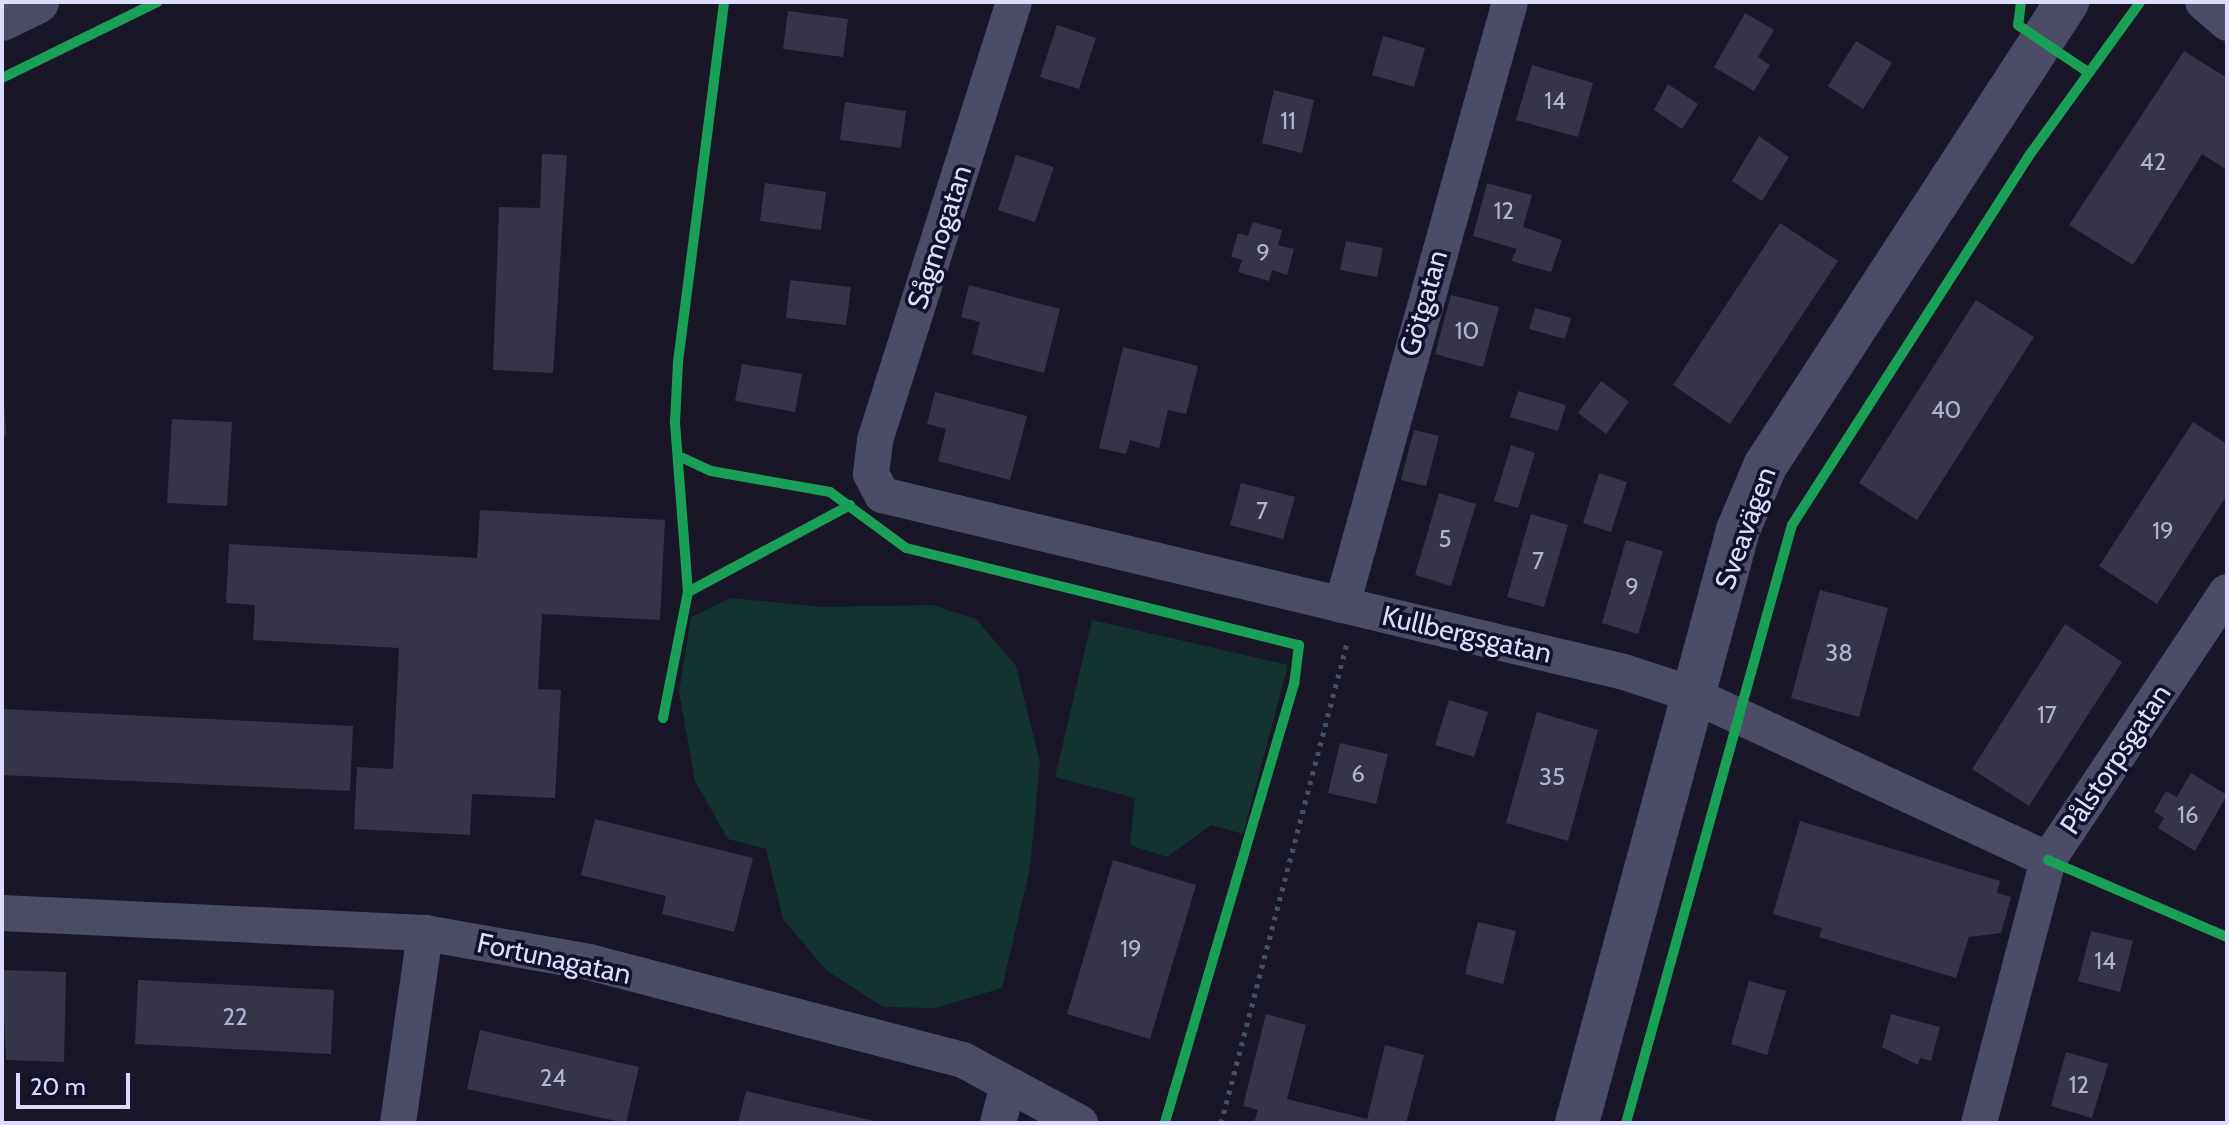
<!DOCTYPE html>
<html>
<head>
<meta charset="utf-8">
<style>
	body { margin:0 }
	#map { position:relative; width:2229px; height:1125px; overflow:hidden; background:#181627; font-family:Cabin,sans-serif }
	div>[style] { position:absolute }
	.green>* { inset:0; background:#133331 }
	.building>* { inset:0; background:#363548 }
	.path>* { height:5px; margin-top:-2.5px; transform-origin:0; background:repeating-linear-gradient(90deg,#435362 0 4px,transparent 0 10px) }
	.minor>* { height:36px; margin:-18px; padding:0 18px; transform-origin:18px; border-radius:18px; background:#4b4c68 }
	.tertiary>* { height:44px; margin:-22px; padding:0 22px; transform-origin:22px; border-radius:22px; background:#4b4c68 }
	.cycleway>* { height:10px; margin:-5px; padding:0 5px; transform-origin:5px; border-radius:5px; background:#1a9f57 }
	span { translate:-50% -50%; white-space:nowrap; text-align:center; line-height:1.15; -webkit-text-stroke:7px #12102d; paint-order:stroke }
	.number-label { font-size:24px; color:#b2b2d1 }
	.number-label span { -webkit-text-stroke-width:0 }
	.street-label { font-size:28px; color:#dcdcff }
	.frame { position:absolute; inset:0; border:4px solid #dcdcff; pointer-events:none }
	.scale { position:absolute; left:16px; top:1073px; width:114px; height:36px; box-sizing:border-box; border:4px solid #dcdcff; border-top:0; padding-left:10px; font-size:24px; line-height:28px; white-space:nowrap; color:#dcdcff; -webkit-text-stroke:6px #12102d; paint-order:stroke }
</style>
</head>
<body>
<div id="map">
	<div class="green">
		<i style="clip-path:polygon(731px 598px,822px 607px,932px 605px,976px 619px,1016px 666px,1040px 762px,1030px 868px,1002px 988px,935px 1008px,883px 1007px,826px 970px,783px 919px,766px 849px,728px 839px,695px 781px,679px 692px,691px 617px)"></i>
		<i style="clip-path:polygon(1092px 620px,1288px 665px,1243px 834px,1211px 825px,1167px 857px,1130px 845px,1135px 798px,1055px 777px)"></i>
	</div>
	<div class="building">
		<i style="clip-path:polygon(788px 11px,848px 19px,843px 57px,783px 49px)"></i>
		<i style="clip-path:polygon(1745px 13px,1774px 30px,1758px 57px,1770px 65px,1754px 91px,1714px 67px)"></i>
		<i style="clip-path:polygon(1057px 25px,1096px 38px,1079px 89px,1040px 77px)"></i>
		<i style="clip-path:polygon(1383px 36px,1425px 48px,1414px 87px,1372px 75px)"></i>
		<i style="clip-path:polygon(1856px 41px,1892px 63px,1863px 109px,1828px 86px)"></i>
		<i style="clip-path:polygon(2184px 51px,2227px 78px,2227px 170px,2202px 154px,2133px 265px,2069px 225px)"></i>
		<i style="clip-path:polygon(1532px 65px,1593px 83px,1578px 137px,1516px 120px)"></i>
		<i style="clip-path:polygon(1668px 84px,1698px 104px,1682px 129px,1654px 110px)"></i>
		<i style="clip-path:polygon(1274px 90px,1314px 100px,1302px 153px,1262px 143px)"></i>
		<i style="clip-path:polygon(845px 102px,906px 111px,901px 148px,840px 140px)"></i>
		<i style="clip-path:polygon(1759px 136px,1789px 157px,1762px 201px,1732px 181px)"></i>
		<i style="clip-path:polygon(542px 154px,567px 155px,553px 373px,493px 370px,499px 207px,540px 208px)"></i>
		<i style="clip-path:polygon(1016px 155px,1054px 167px,1035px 222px,998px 210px)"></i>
		<i style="clip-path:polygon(765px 183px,826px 192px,821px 230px,760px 221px)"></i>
		<i style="clip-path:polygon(1487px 183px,1532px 195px,1523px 227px,1562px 240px,1551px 272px,1511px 261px,1517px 249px,1473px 236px)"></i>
		<i style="clip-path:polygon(1253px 222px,1282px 230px,1278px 245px,1294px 249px,1287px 275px,1272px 270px,1269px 281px,1238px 272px,1242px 260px,1231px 257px,1238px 233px,1248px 236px)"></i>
		<i style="clip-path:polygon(1780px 223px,1838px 261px,1730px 424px,1673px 385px)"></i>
		<i style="clip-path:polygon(1346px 241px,1383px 248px,1377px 277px,1340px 270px)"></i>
		<i style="clip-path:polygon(790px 280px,851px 287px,846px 325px,786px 318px)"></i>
		<i style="clip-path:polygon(969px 285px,1060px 309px,1044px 373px,972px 354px,980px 322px,961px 317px)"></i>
		<i style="clip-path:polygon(1451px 295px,1499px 307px,1483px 367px,1435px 354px)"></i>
		<i style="clip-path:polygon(1976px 300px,2034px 337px,1917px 520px,1859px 483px)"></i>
		<i style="clip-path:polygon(1535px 308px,1571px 318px,1565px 339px,1529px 329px)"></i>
		<i style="clip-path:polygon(1123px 347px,1198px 366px,1186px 414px,1168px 410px,1159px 448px,1130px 440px,1126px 454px,1099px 448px)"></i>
		<i style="clip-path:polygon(742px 364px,802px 374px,795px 412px,735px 401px)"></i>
		<i style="clip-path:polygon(2px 369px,6px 434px,2px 438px)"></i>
		<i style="clip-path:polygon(1601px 381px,1629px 402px,1606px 434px,1578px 413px)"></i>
		<i style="clip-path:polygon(1518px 391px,1566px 405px,1558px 431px,1510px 417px)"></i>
		<i style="clip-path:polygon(935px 392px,1027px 416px,1010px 480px,938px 461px,946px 429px,927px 424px)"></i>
		<i style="clip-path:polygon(172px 419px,232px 422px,227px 506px,167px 503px)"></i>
		<i style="clip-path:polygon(2193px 422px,2227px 444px,2227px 495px,2157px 604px,2099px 566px)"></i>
		<i style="clip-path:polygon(1414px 430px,1439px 436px,1426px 486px,1401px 480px)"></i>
		<i style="clip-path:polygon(1511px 445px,1535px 453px,1518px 508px,1494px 501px)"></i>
		<i style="clip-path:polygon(1599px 473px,1627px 482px,1611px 532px,1583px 523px)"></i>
		<i style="clip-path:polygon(1241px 483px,1295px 497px,1283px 539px,1230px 525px)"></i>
		<i style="clip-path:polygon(1439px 493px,1476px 504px,1451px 586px,1415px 575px)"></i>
		<i style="clip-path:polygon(480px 510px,665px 520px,660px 620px,542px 614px,538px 689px,561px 690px,555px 798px,472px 794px,470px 835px,354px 829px,357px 767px,393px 769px,399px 648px,253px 640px,255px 605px,226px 603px,229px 544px,477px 558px)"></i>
		<i style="clip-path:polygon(1531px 514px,1568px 525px,1544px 607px,1507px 597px)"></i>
		<i style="clip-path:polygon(1626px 540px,1663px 551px,1638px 634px,1602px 623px)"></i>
		<i style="clip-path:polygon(1820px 590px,1888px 608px,1859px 717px,1791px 698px)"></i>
		<i style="clip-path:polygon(2065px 624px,2122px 662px,2029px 806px,1972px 769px)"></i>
		<i style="clip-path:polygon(1449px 700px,1488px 712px,1474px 757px,1435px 745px)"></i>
		<i style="clip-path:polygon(2px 709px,353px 726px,350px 791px,2px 775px)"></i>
		<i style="clip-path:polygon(1537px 712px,1598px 730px,1568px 841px,1506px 823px)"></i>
		<i style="clip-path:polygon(1340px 743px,1388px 754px,1376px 804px,1328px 793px)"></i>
		<i style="clip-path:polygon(2191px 773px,2227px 795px,2195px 851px,2158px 828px,2164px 818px,2154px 812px,2166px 791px,2177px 797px)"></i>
		<i style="clip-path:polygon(595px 819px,753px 858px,734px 932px,662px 914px,666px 896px,581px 875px)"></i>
		<i style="clip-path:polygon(1800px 821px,2000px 881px,1997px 893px,2011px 897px,2001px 933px,1969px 937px,1956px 978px,1819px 937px,1822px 928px,1773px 914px)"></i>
		<i style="clip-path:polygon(1113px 860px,1196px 885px,1150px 1039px,1067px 1014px)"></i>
		<i style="clip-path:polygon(1478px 922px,1516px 931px,1503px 984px,1465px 974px)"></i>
		<i style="clip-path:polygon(2091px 931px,2133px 941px,2120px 992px,2078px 981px)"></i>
		<i style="clip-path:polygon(2px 970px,66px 972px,64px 1062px,6px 1060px)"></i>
		<i style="clip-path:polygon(138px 980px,334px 990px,331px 1054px,135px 1044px)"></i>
		<i style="clip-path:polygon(1749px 981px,1786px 991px,1767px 1055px,1731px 1044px)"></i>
		<i style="clip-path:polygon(1266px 1014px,1306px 1025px,1287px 1099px,1367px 1119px,1385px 1045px,1424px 1055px,1406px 1123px,1254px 1123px,1258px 1110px,1243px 1106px)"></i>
		<i style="clip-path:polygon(1891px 1014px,1940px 1027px,1931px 1061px,1920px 1058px,1918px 1065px,1882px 1047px)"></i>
		<i style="clip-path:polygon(480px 1030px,639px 1067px,626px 1123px,467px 1089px)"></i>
		<i style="clip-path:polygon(2066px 1052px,2108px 1064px,2092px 1118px,2051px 1106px)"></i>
		<i style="clip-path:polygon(746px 1091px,879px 1122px,879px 1123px,738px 1123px)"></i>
	</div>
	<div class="path">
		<i style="left:1221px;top:1123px;width:495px;rotate:-75.3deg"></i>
	</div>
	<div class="minor">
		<i style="left:1014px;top:2px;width:460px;rotate:107.6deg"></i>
		<i style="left:875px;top:441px;width:33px;rotate:97deg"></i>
		<i style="left:871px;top:474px;width:24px;rotate:62deg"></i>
		<i style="left:882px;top:495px;width:763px;rotate:13.42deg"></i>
		<i style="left:1624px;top:672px;width:71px;rotate:18.2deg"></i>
		<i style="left:1691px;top:694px;width:394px;rotate:24.9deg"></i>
		<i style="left:2203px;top:2px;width:32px;rotate:41deg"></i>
		<i style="left:1342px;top:605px;width:626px;rotate:-74.43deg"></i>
		<i style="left:2px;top:913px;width:423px;rotate:2.7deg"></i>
		<i style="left:425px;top:933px;width:167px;rotate:10deg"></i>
		<i style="left:589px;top:962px;width:387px;rotate:14.7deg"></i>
		<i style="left:963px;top:1060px;width:133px;rotate:28.3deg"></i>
		<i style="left:398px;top:1123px;width:192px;rotate:-81.9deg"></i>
		<i style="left:998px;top:1123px;width:35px;rotate:-75deg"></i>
		<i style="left:1979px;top:1123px;width:272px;rotate:-75.3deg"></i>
		<i style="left:2048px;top:860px;width:322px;rotate:-56.3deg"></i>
	</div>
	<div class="tertiary">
		<i style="left:2px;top:19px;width:39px;rotate:-26deg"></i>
		<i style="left:1577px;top:1123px;width:614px;rotate:-74.81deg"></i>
		<i style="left:1738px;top:530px;width:69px;rotate:-67.1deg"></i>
		<i style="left:1765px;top:466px;width:554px;rotate:-56.94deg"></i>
	</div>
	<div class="cycleway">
		<i style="left:2021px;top:2px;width:23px;rotate:97deg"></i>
		<i style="left:2018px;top:25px;width:84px;rotate:33.9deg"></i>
		<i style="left:2px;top:78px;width:173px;rotate:-26.1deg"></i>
		<i style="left:683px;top:458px;width:31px;rotate:25deg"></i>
		<i style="left:711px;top:471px;width:121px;rotate:10deg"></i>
		<i style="left:830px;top:492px;width:94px;rotate:36.4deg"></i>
		<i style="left:906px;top:548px;width:405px;rotate:13.9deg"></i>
		<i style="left:1299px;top:645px;width:39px;rotate:97deg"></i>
		<i style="left:1294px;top:684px;width:458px;rotate:106.4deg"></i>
		<i style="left:688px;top:592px;width:184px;rotate:-28.2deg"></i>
		<i style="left:663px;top:718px;width:128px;rotate:-78.8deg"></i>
		<i style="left:688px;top:592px;width:170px;rotate:-94.4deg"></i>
		<i style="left:675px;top:422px;width:60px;rotate:-87.1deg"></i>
		<i style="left:678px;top:362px;width:363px;rotate:-82.7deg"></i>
		<i style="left:2048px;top:860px;width:195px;rotate:23.3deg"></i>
		<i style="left:1626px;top:1123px;width:621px;rotate:-74.49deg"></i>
		<i style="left:1792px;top:525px;width:437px;rotate:-57.3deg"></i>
		<i style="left:2028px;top:157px;width:191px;rotate:-54.1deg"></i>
	</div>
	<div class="number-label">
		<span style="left:1555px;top:101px">14</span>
		<span style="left:1288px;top:121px">11</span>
		<span style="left:2153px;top:162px">42</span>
		<span style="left:1504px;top:211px">12</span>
		<span style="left:1263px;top:253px">9</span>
		<span style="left:1467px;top:331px">10</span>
		<span style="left:1946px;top:410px">40</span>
		<span style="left:1262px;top:511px">7</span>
		<span style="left:2163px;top:531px">19</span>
		<span style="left:1445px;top:539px">5</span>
		<span style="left:1538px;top:561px">7</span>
		<span style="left:1632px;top:587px">9</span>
		<span style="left:1839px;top:653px">38</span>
		<span style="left:2047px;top:715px">17</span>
		<span style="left:1358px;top:774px">6</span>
		<span style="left:1552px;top:777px">35</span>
		<span style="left:2188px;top:815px">16</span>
		<span style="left:1131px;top:949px">19</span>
		<span style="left:2105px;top:961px">14</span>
		<span style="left:235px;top:1017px">22</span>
		<span style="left:553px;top:1078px">24</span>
		<span style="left:2079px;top:1085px">12</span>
	</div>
	<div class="street-label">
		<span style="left:939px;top:237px;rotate:-72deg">Sågmogatan</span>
		<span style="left:1423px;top:303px;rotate:-74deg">Götgatan</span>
		<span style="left:1745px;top:528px;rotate:-70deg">Sveavägen</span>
		<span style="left:1467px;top:634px;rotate:13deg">Kullbergsgatan</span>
		<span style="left:2115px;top:759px;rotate:-56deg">Pålstorpsgatan</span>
		<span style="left:554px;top:958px;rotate:12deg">Fortunagatan</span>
	</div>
	<div class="frame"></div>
	<div class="scale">20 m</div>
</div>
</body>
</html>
